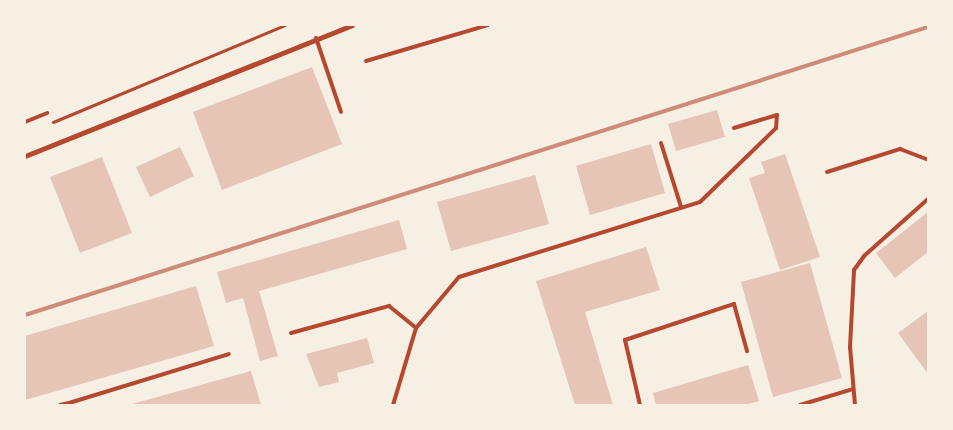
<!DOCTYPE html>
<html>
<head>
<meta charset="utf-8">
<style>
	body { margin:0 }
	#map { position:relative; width:953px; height:430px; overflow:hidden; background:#f6efe4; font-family:Overpass,sans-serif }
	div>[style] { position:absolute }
	.building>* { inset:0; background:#e6c5b7 }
	.path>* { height:3px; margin:-1.5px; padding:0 1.5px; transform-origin:1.5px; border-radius:1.5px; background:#b5482f }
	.service>* { height:4px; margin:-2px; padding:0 2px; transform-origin:2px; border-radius:2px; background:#b5482f }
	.minor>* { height:5px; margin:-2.5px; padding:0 2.5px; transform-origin:2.5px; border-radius:2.5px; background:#b5482f }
	.rail>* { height:4px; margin:-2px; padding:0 2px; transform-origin:2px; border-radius:2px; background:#cf8b77 }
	span { translate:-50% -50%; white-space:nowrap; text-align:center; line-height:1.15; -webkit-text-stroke:4px #f6efe4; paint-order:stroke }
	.frame { position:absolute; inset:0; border:26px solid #f6efe4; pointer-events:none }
</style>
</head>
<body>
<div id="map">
	<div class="building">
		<i style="clip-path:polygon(312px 67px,342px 144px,222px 190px,193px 112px)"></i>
		<i style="clip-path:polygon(717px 110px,725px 137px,676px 151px,668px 124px)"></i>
		<i style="clip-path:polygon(651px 144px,665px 193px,590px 215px,576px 166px)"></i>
		<i style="clip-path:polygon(180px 147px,194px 176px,150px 197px,136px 167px)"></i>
		<i style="clip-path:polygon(785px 154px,820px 257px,780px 270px,749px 178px,765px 173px,761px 162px)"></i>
		<i style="clip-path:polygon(102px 157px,132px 233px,80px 253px,50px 177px)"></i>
		<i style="clip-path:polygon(535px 175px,549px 224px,451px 251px,437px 202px)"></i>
		<i style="clip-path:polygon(928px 212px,928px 252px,895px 278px,876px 253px)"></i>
		<i style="clip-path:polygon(399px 220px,407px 249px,259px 291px,278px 356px,260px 361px,243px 298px,226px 303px,217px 272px)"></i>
		<i style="clip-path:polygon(646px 247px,660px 290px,585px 312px,613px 405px,575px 405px,536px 281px)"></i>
		<i style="clip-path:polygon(810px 263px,842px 378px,773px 397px,741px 282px)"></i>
		<i style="clip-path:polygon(196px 286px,214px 346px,25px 400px,25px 336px)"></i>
		<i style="clip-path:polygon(928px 311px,928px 374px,898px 333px)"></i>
		<i style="clip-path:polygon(367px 338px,374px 363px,337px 373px,339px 382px,319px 387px,306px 354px)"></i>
		<i style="clip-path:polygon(748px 365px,759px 401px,745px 405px,656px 405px,653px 393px)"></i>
		<i style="clip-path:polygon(251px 371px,261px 405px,133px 405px,132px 404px)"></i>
	</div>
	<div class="path">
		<i style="left:53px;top:122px;width:251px;rotate:-22.7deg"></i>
	</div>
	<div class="service">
		<i style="left:316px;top:38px;width:78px;rotate:71.3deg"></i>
		<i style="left:366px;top:61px;width:127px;rotate:-16.4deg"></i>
		<i style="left:25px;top:122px;width:24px;rotate:-22deg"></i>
		<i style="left:661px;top:143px;width:67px;rotate:72.6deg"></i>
		<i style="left:827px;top:172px;width:77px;rotate:-17.5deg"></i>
		<i style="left:900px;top:149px;width:30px;rotate:21deg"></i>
		<i style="left:416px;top:328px;width:67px;rotate:-49.9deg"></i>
		<i style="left:459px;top:277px;width:252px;rotate:-17.3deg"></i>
		<i style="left:700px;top:202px;width:106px;rotate:-44.2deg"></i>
		<i style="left:776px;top:128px;width:13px;rotate:-86deg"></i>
		<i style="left:777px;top:115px;width:45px;rotate:163.2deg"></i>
		<i style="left:291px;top:333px;width:102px;rotate:-15.4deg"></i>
		<i style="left:389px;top:306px;width:35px;rotate:39deg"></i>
		<i style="left:416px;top:328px;width:80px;rotate:106.6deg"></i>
		<i style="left:69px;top:403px;width:167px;rotate:-17deg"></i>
		<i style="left:60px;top:405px;width:9px;rotate:-13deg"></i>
		<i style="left:640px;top:405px;width:67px;rotate:-103deg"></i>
		<i style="left:625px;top:340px;width:115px;rotate:-18.3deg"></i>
		<i style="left:734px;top:304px;width:49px;rotate:74.5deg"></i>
		<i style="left:800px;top:405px;width:55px;rotate:-16.8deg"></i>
		<i style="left:855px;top:405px;width:58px;rotate:-94.9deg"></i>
		<i style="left:850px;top:347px;width:77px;rotate:-87deg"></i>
		<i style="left:854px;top:270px;width:17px;rotate:-54deg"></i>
		<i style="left:864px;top:256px;width:86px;rotate:-41.7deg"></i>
	</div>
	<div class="minor">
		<i style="left:25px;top:156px;width:352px;rotate:-21.8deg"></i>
	</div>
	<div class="rail">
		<i style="left:25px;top:315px;width:948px;rotate:-17.69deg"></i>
	</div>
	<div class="frame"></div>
</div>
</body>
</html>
